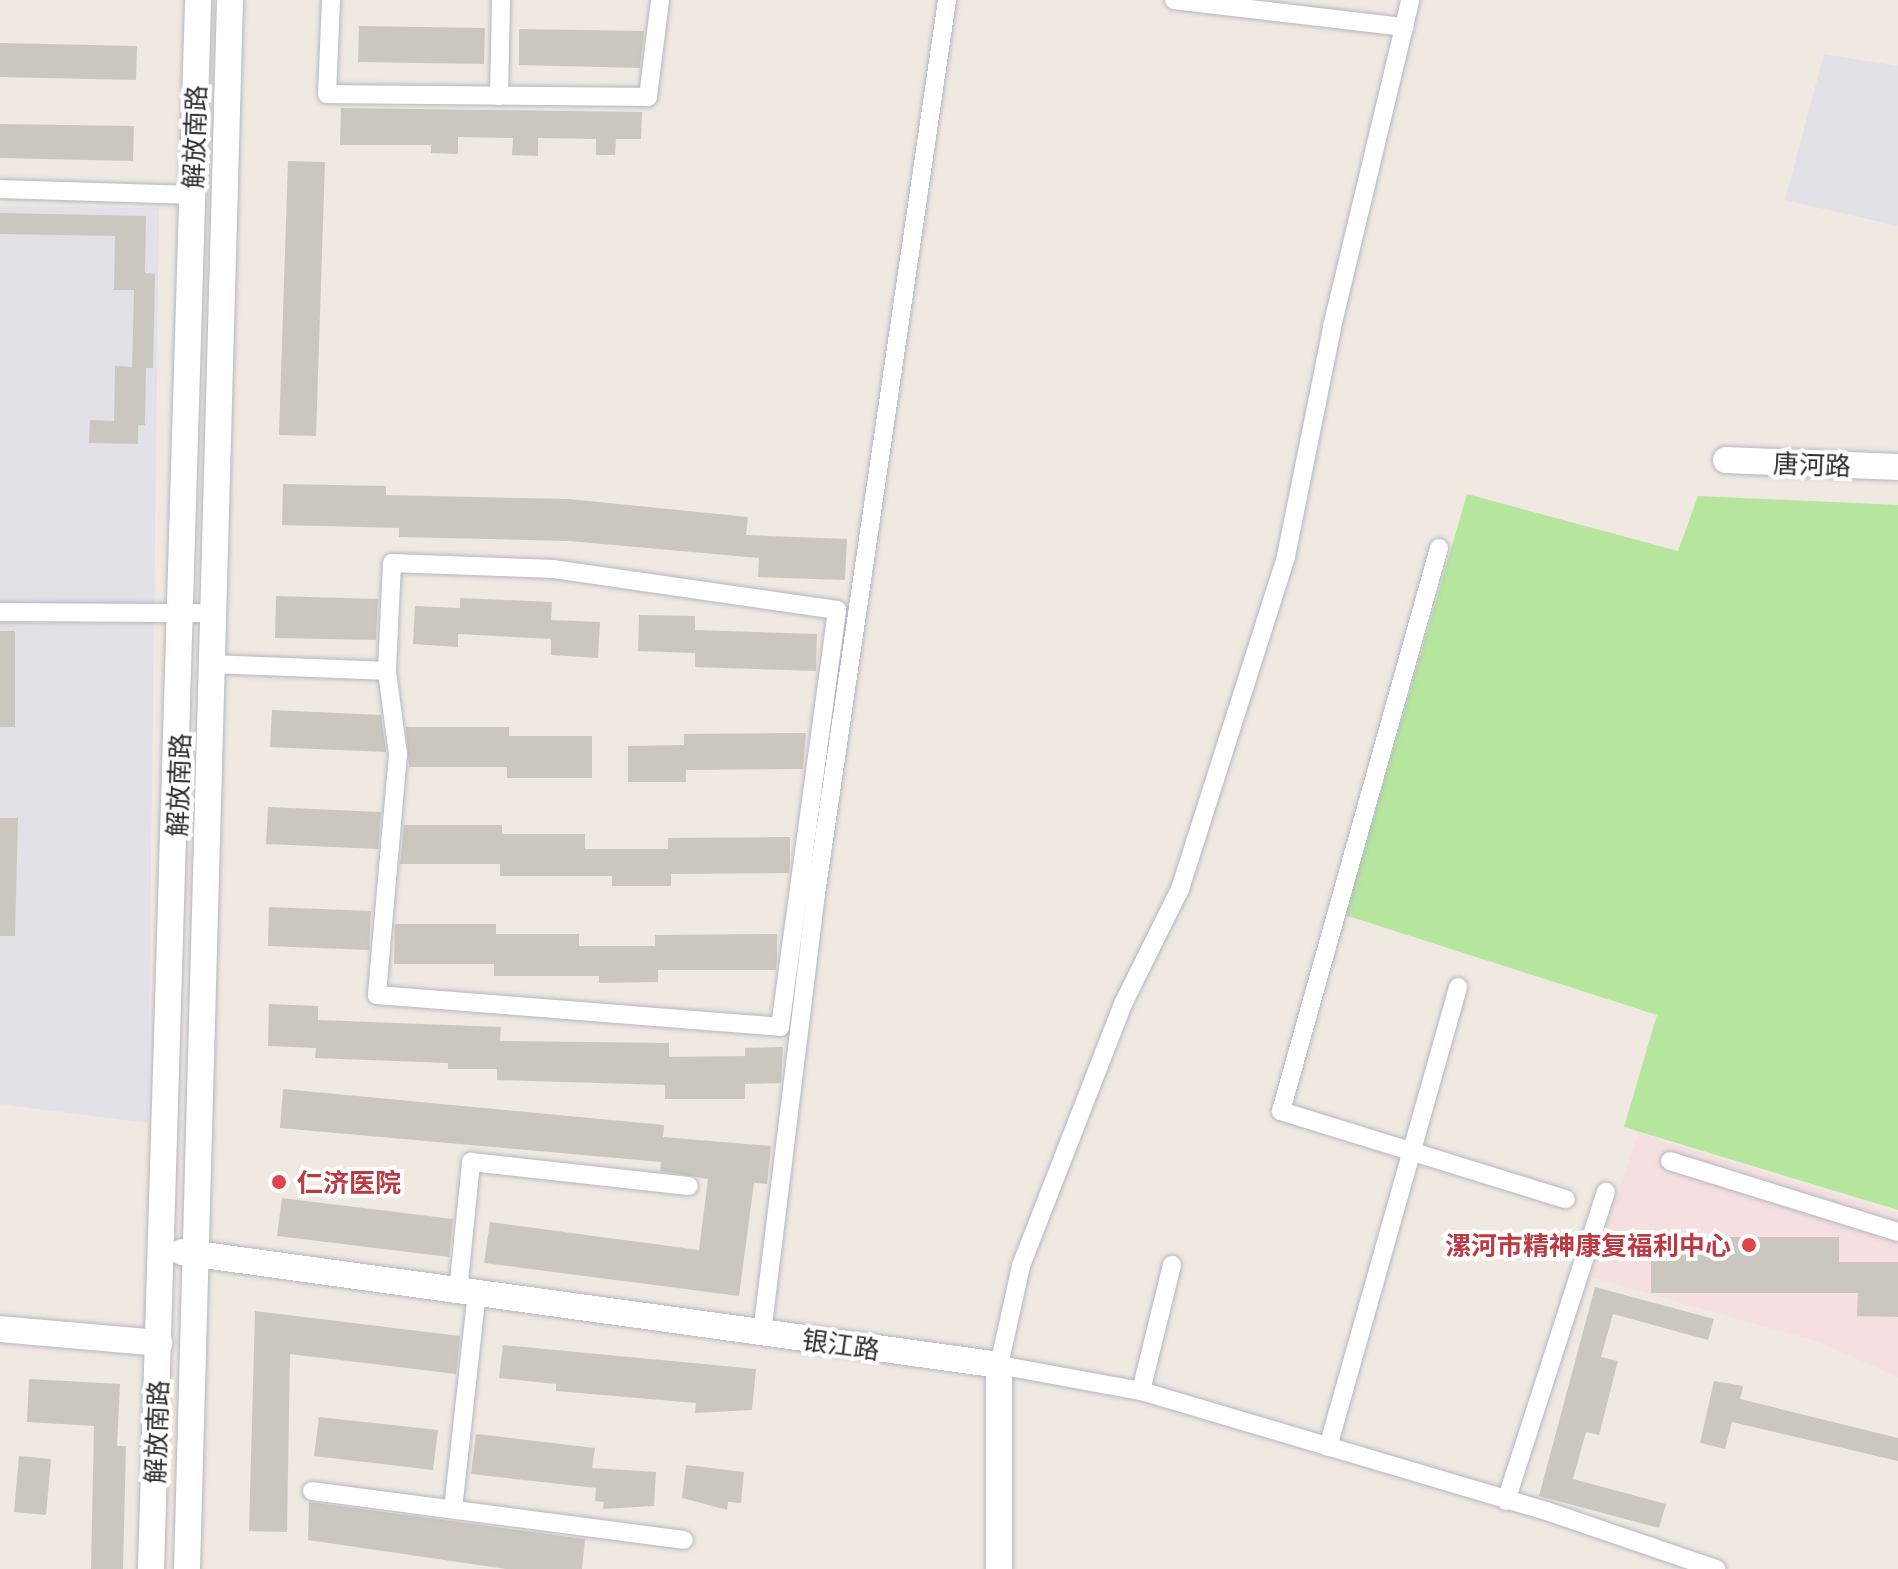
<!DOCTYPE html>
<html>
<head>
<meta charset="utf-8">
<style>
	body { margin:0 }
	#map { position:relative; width:1898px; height:1569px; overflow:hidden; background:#efe9e1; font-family:Barlow,"Noto Sans SC",sans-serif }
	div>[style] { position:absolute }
	.industrial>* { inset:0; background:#e3e1e8 }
	.medical>* { inset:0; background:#f5dfe0 }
	.green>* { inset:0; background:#b6e59e }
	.building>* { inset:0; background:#cbc7bf }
	.roads { filter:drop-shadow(0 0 2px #b4b7c1) drop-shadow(0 0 2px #b4b7c1) }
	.street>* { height:18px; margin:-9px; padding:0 9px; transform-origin:9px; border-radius:9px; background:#fff }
	.secondary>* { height:26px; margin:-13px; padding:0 13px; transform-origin:13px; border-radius:13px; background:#fff }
	.dots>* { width:22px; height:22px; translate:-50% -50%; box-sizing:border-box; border:4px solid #fff; border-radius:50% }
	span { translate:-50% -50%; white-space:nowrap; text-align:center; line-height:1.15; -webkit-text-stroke:8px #fff; paint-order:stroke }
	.street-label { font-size:26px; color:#2e2e2e }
	.health-label { font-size:26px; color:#be3a42; font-weight:700 }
	.left { translate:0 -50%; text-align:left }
	.right { translate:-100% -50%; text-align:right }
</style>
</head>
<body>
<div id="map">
	<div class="industrial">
		<i style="clip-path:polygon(1824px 54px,1898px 66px,1898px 226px,1785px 200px)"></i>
		<i style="clip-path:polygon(0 206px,159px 208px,148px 1123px,0 1104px)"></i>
	</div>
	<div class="medical">
		<i style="clip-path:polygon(1638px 1133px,1898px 1214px,1898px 1377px,1819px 1342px,1591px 1277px)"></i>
	</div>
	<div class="green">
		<i style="clip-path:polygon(1467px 494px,1678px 551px,1698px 496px,1898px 505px,1898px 1210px,1624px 1127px,1657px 1015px,1345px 915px)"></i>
	</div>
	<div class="building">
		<i style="clip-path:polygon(359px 26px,485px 28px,484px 64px,358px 62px)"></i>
		<i style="clip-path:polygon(519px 29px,644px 31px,640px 68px,519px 65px)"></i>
		<i style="clip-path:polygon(0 43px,137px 46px,136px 80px,0 77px)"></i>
		<i style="clip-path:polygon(341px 108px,642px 112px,641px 139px,616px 139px,615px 155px,596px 155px,596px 139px,538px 138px,538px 156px,512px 155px,513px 138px,458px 137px,458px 154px,431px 153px,431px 145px,340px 145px)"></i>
		<i style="clip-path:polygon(0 124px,134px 126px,133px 161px,0 158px)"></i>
		<i style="clip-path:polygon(288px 161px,325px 162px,316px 436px,279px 435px)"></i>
		<i style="clip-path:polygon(0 213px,146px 216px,145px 273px,155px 274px,153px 368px,146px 368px,145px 425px,138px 425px,138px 444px,89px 443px,90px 420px,114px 421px,115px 366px,132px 367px,134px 290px,114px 290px,115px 236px,0 234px)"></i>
		<i style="clip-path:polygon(283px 484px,386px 486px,386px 495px,569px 499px,748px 517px,746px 535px,847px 539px,845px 580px,758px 577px,759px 558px,569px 541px,399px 537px,399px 528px,282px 525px)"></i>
		<i style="clip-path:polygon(276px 596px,378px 599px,376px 640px,275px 638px)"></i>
		<i style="clip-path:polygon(460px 598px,552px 602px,551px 620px,600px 622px,598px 658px,551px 655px,551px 639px,458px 634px,458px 647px,413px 644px,415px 606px,460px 608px)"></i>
		<i style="clip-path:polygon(639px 615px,695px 616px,695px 630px,817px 634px,816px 671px,695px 667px,695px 653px,638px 651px)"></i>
		<i style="clip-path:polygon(0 631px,15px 631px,15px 727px,0 727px)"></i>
		<i style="clip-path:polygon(272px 710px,381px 715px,386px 752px,270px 747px)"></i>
		<i style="clip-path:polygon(406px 727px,509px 727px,509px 736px,592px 736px,592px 778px,507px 778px,507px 767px,409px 767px)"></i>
		<i style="clip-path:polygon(806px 733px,803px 769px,686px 770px,686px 782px,628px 782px,628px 746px,684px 745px,684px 734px)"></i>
		<i style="clip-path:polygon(268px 807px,381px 812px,378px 849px,266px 844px)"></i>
		<i style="clip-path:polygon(0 818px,18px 818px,15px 936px,0 936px)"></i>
		<i style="clip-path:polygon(404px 825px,502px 825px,502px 834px,585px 834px,585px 849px,668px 849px,668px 838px,790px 837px,790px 864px,789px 873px,671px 874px,671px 886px,612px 886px,612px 876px,500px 876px,500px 864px,400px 864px)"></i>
		<i style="clip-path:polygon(269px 907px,371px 911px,369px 950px,268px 946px)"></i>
		<i style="clip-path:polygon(395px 924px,496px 924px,496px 934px,579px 934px,579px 946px,655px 946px,655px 935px,777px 934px,777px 959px,776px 970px,658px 970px,658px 982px,599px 983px,599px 976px,494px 976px,494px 964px,394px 964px)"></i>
		<i style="clip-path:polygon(269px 1004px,318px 1006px,318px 1020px,501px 1027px,500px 1041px,669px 1043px,669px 1057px,745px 1056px,745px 1048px,783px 1047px,781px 1083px,745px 1084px,745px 1099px,665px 1099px,665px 1085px,497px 1080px,497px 1069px,448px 1069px,448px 1063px,315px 1058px,316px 1048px,268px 1046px)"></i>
		<i style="clip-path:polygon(283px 1089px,664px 1125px,663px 1137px,771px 1146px,767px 1184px,754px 1183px,739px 1296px,484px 1263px,490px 1222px,699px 1250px,708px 1179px,660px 1171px,661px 1162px,280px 1128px)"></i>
		<i style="clip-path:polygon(282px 1198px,453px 1219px,449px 1257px,277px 1236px)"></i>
		<i style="clip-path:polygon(1651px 1237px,1839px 1237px,1839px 1262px,1898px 1262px,1898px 1317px,1857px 1316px,1858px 1293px,1651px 1293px)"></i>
		<i style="clip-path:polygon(1595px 1287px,1714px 1319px,1708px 1340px,1613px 1314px,1601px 1357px,1618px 1361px,1599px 1435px,1586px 1432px,1573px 1479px,1666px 1504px,1659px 1528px,1539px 1496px)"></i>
		<i style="clip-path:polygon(255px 1311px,460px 1336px,456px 1374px,290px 1354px,287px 1532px,249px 1531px)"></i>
		<i style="clip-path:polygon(503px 1345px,756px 1369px,752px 1410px,695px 1413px,696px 1403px,556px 1391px,556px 1384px,499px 1378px)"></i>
		<i style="clip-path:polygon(29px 1379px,120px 1384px,117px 1446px,126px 1446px,123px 1569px,91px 1569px,94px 1426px,27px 1422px)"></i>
		<i style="clip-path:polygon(1714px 1381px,1743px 1386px,1740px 1399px,1898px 1438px,1898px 1461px,1732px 1422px,1725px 1449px,1700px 1443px)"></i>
		<i style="clip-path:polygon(319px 1417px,438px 1430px,433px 1470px,314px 1456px)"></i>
		<i style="clip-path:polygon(476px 1434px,595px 1448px,592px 1468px,656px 1472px,654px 1506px,603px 1509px,604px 1502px,595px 1501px,596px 1488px,471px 1474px)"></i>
		<i style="clip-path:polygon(19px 1456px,51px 1459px,46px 1515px,14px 1512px)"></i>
		<i style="clip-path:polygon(686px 1465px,744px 1472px,741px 1503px,728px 1502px,727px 1510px,682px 1498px)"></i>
		<i style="clip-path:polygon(309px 1502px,585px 1539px,582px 1569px,506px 1569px,308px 1540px)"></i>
	</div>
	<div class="roads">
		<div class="street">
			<i style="left:331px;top:0;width:94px;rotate:92.4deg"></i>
			<i style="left:327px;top:94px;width:321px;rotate:0.5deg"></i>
			<i style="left:648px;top:97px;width:98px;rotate:-82.9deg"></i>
			<i style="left:1174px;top:0;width:232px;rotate:6.7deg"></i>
			<i style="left:1404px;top:27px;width:309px;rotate:103.5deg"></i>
			<i style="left:1332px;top:328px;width:234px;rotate:101.4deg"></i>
			<i style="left:1286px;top:557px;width:349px;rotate:107.7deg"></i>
			<i style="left:1180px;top:889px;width:128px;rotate:116.4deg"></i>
			<i style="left:1123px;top:1004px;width:281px;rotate:111.3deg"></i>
			<i style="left:1021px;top:1266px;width:101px;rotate:102.5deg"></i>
			<i style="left:999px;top:1365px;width:144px;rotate:10.4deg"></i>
			<i style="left:1141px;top:1391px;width:422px;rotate:16.5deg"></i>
			<i style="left:1546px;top:1511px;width:180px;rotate:18.8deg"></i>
			<i style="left:1404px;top:27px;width:28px;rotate:-77deg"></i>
			<i style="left:499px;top:96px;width:96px;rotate:-88.8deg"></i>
			<i style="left:0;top:189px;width:193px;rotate:1.8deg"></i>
			<i style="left:1439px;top:548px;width:585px;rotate:105.68deg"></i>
			<i style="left:1281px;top:1111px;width:298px;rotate:17.2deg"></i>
			<i style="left:0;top:612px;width:215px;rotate:0.3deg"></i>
			<i style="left:213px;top:664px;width:174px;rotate:2.3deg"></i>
			<i style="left:387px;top:671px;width:84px;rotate:82.5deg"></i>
			<i style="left:398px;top:754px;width:242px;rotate:95deg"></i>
			<i style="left:377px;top:995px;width:404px;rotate:4.5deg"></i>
			<i style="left:780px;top:1027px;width:421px;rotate:-82.2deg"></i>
			<i style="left:837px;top:610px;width:286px;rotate:-171.8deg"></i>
			<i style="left:554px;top:569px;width:162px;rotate:-177.9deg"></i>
			<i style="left:392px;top:563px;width:108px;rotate:92.7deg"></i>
			<i style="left:1670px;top:1161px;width:239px;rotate:17.3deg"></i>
			<i style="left:458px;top:1291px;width:130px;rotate:-84.2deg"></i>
			<i style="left:471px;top:1162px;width:219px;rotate:6.3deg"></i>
			<i style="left:762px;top:1333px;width:442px;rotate:-83deg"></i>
			<i style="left:816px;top:894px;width:904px;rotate:-81.66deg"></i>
			<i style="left:1141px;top:1391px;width:130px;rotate:-76.2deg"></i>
			<i style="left:1328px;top:1447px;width:478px;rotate:-74.2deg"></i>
			<i style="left:312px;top:1491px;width:375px;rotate:7.5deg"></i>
			<i style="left:1506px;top:1501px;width:325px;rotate:-72.1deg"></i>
			<i style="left:453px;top:1509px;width:217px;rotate:-83.7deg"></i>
		</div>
		<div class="secondary">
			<i style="left:1726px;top:460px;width:172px;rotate:2.3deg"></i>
			<i style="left:182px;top:1252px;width:825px;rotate:7.87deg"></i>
			<i style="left:999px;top:1365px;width:204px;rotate:90deg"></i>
			<i style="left:0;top:1329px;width:160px;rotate:5deg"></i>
			<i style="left:151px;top:1569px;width:1570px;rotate:-88.28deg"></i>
			<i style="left:187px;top:1569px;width:1570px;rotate:-88.43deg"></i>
		</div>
	</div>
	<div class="dots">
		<i style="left:279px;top:1182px;background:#e0444e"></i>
		<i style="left:1749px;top:1245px;background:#e0444e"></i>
	</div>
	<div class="street-label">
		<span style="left:194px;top:137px;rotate:-88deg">解放南路</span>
		<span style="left:1812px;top:464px;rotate:2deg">唐河路</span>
		<span style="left:178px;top:785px;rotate:-88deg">解放南路</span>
		<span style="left:841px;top:1344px;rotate:8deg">银江路</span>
		<span style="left:156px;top:1432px;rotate:-88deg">解放南路</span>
	</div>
	<div class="health-label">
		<span class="left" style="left:297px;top:1182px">仁济医院</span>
		<span class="right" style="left:1731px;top:1245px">漯河市精神康复福利中心</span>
	</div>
</div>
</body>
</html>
